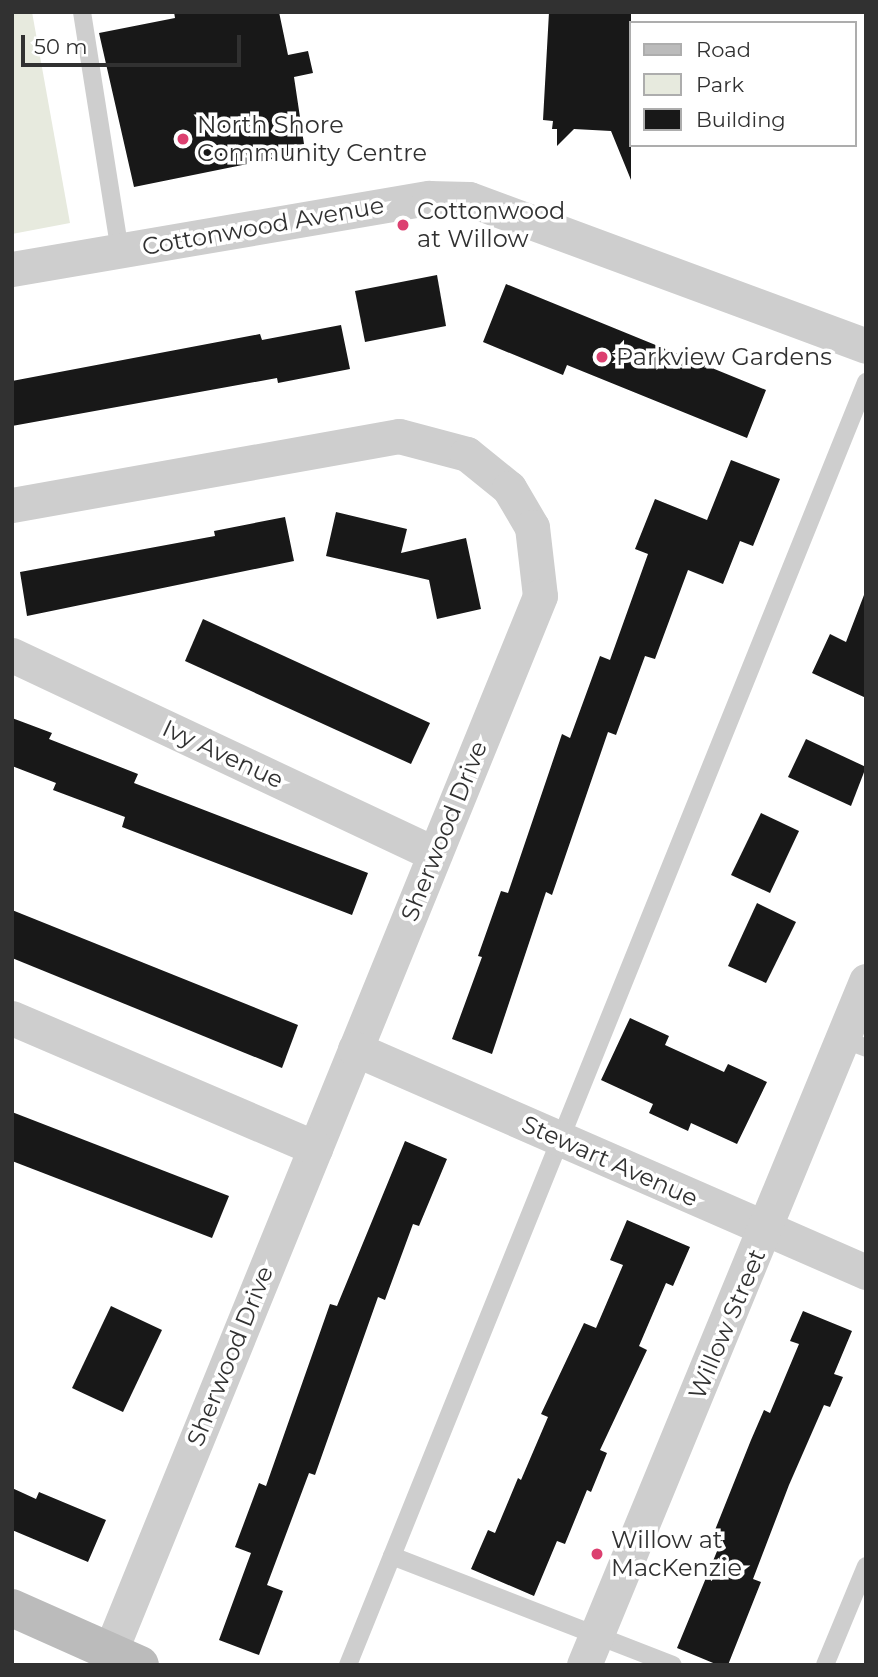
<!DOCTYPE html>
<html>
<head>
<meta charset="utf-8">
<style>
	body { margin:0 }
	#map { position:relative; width:878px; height:1677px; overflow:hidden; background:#fff; font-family:Montserrat,sans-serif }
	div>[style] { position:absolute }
	.green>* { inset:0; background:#e7eade }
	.building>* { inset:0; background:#181818 }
	.lane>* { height:18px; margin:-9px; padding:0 9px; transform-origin:9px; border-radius:9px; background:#cecece }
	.street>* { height:35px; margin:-17.5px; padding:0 17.5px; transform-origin:17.5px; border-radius:17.5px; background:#cecece }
	.secondary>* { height:38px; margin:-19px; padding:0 19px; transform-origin:19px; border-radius:19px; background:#bbb }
	.dots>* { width:19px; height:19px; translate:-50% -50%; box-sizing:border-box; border:4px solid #fff; border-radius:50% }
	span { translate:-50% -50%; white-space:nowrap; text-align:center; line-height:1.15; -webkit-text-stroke:7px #fff; paint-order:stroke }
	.poi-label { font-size:24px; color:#313131 }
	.left { translate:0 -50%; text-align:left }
	.street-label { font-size:24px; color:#313131 }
	.frame { position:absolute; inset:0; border:14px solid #313131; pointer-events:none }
	.legend { position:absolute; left:629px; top:21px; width:228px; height:126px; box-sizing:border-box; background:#fff; border:2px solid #adadad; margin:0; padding:9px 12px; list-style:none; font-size:21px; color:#313131 }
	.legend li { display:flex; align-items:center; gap:14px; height:35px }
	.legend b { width:35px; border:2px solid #adadad }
	.scale { position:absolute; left:21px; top:35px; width:220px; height:32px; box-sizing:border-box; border:4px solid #313131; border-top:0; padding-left:9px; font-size:21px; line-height:24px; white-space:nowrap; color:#313131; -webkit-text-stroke:5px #fff; paint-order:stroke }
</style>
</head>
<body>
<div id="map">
	<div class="green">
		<i style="clip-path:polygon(12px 12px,32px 12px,70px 223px,12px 234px)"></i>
	</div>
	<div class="building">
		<i style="clip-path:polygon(174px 12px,279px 12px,288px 55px,308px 51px,313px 73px,294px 77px,304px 144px,296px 146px,297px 154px,134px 187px,99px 33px,175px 18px)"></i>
		<i style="clip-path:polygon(549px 12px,631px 12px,631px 180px,611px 131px,574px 129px,557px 146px,557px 129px,552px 129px,553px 121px,543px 120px)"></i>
		<i style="clip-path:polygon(437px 275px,446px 326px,365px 342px,355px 291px)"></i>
		<i style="clip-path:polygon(506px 284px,766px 390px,747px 438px,567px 365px,563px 375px,483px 342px)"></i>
		<i style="clip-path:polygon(341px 325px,350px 369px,278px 383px,277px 378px,12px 426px,12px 381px,260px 334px,262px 340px)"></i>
		<i style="clip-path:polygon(731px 460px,780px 479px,753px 546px,740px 541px,723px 584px,688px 570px,655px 659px,645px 656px,616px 735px,608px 732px,552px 895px,546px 892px,492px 1054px,452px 1039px,482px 957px,478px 956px,501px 891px,508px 893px,562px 734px,570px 738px,600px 656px,610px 660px,648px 554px,635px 549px,655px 499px,707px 520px)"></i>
		<i style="clip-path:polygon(336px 512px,407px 529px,401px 553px,466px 538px,481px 609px,437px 619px,429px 580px,326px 556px)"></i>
		<i style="clip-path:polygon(285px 517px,294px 561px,27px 616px,20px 572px,215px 536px,214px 531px)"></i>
		<i style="clip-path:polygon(864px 595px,866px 596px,866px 698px,812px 673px,830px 634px,846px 642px)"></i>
		<i style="clip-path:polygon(203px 619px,430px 723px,411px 764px,185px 661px)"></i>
		<i style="clip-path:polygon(12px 718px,52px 733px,49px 739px,138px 774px,134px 783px,368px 873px,352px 915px,122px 827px,125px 817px,53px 790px,56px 783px,12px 766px)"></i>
		<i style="clip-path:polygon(806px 739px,866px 767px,851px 806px,788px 777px)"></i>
		<i style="clip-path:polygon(761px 813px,799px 831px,770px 893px,731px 875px)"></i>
		<i style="clip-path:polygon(757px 903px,796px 922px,766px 983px,728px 966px)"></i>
		<i style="clip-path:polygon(12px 910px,298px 1025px,282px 1068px,12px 958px)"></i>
		<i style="clip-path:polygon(630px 1018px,669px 1036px,665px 1045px,724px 1072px,728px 1064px,767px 1082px,737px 1144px,691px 1123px,688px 1131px,649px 1113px,653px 1104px,601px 1080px)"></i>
		<i style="clip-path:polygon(12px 1112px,229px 1196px,212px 1238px,12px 1161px)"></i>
		<i style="clip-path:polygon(405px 1141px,447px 1159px,419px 1226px,413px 1224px,385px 1300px,378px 1297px,315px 1475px,309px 1473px,267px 1585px,283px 1591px,259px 1655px,219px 1640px,251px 1553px,235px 1547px,259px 1483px,266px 1486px,330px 1304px,337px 1306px)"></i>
		<i style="clip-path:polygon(627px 1220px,690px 1247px,673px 1286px,666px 1283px,639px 1346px,647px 1350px,600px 1450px,607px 1453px,591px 1492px,587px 1490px,565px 1544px,557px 1541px,534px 1596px,471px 1569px,488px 1530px,495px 1533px,518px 1478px,521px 1480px,548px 1417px,541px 1414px,584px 1323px,596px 1328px,623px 1265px,610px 1260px)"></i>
		<i style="clip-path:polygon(111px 1306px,162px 1330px,123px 1412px,72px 1388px)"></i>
		<i style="clip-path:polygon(803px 1311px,852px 1331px,834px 1374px,843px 1377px,830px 1407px,824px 1405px,789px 1485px,753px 1579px,761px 1582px,728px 1665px,718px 1665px,677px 1648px,720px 1544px,711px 1540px,751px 1440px,764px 1410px,770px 1413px,799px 1344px,790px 1341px)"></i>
		<i style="clip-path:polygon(12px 1488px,36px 1499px,39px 1492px,106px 1520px,88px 1562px,12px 1530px)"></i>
	</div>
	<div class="lane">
		<i style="left:82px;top:12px;width:242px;rotate:81deg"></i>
		<i style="left:843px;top:1039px;width:25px;rotate:21deg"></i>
		<i style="left:392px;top:1556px;width:301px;rotate:21.2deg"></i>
		<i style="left:348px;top:1665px;width:1384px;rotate:-68.01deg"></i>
		<i style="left:825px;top:1665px;width:107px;rotate:-67.5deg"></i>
	</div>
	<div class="street">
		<i style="left:12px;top:269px;width:423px;rotate:-9.7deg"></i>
		<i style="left:429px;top:198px;width:40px;rotate:1.4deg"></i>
		<i style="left:469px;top:199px;width:423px;rotate:20.3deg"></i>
		<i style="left:12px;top:505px;width:393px;rotate:-10.1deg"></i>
		<i style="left:399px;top:436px;width:70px;rotate:14.8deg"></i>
		<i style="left:467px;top:454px;width:54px;rotate:39deg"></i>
		<i style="left:509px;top:488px;width:45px;rotate:59.5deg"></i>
		<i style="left:532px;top:527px;width:69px;rotate:83.4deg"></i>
		<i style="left:540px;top:596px;width:1140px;rotate:112.16deg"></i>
		<i style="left:12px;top:655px;width:467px;rotate:25.2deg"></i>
		<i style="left:12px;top:1018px;width:330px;rotate:23.2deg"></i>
		<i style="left:355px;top:1049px;width:558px;rotate:23.58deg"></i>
		<i style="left:584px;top:1665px;width:740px;rotate:-67.59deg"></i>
	</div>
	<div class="secondary">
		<i style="left:12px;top:1608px;width:140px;rotate:24deg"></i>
	</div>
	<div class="dots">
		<i style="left:183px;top:139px;background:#dc4070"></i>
		<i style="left:403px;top:225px;background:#dc4070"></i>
		<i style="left:602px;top:357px;background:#dc4070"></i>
		<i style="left:597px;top:1554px;background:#dc4070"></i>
	</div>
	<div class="poi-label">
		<span class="left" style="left:197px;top:139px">North Shore<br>Community Centre</span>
		<span class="left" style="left:417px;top:225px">Cottonwood<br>at Willow</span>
		<span class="left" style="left:616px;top:357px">Parkview Gardens</span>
		<span class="left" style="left:611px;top:1554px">Willow at<br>MacKenzie</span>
	</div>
	<div class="street-label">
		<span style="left:263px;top:226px;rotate:-10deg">Cottonwood Avenue</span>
		<span style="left:223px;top:754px;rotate:25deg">Ivy Avenue</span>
		<span style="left:444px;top:831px;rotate:-68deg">Sherwood Drive</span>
		<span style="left:610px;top:1161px;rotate:24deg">Stewart Avenue</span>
		<span style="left:727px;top:1324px;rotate:-67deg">Willow Street</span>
		<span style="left:230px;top:1356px;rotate:-68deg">Sherwood Drive</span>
	</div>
	<div class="frame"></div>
	<ul class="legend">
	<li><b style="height:9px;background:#bbb"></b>Road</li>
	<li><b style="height:19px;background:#e7eade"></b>Park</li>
	<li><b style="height:19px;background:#181818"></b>Building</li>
	</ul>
	<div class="scale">50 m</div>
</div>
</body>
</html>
